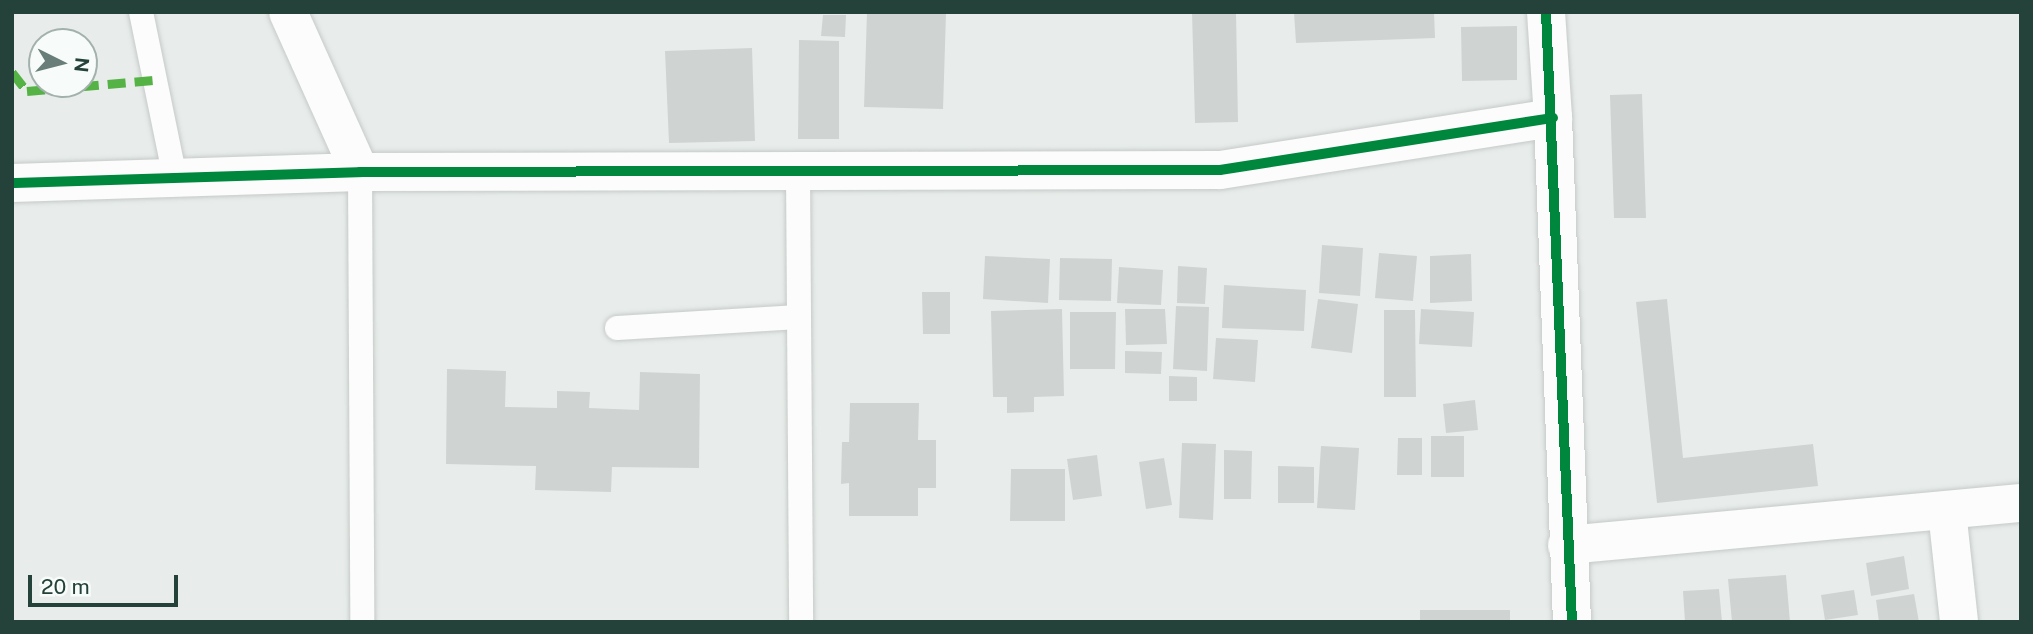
<!DOCTYPE html>
<html>
<head>
<meta charset="utf-8">
<style>
	body { margin:0 }
	#map { position:relative; width:2033px; height:634px; overflow:hidden; background:#e8edeb; font-family:"Public Sans",sans-serif }
	div>[style] { position:absolute }
	.building>* { inset:0; background:#cfd4d2 }
	.roads { filter:drop-shadow(0 0 2px #c5cac8) drop-shadow(0 0 2px #c5cac8) }
	.service>* { height:24px; margin:-12px; padding:0 12px; transform-origin:12px; border-radius:12px; background:#fcfcfc }
	.minor>* { height:38px; margin:-19px; padding:0 19px; transform-origin:19px; border-radius:19px; background:#fcfcfc }
	.tertiary>* { height:38px; margin:-19px; padding:0 19px; transform-origin:19px; border-radius:19px; background:#fcfcfc }
	.quiet>* { height:9px; margin-top:-4.5px; transform-origin:0; background:repeating-linear-gradient(90deg,#55b346 0 18px,transparent 0 27px) }
	.cycleway>* { height:10px; margin:-5px; padding:0 5px; transform-origin:5px; border-radius:5px; background:#00873e }
	span { translate:-50% -50%; white-space:nowrap; text-align:center; line-height:1.15; -webkit-text-stroke:7px #f7fbf9; paint-order:stroke }
	.frame { position:absolute; inset:0; border:14px solid #24423a; pointer-events:none }
	.north { position:absolute; left:28px; top:28px; width:70px; height:70px; box-sizing:border-box; background:#f7fbf9; border:2px solid #a3b1ad; border-radius:50%; rotate:96deg; font-size:19px; font-weight:700; line-height:28px; text-align:center; color:#24423a }
	.north::after { content:''; display:block; margin:auto; width:24px; height:32px; background:#697e78; clip-path:polygon(50% 0,100% 100%,50% 72%,0 100%) }
	.scale { position:absolute; left:28px; top:575px; width:150px; height:32px; box-sizing:border-box; border:4px solid #24423a; border-top:0; padding-left:9px; font-size:21px; line-height:24px; white-space:nowrap; color:#24423a; -webkit-text-stroke:5px #f7fbf9; paint-order:stroke }
</style>
</head>
<body>
<div id="map">
	<div class="building">
		<i style="clip-path:polygon(867px 12px,946px 13px,943px 109px,864px 107px)"></i>
		<i style="clip-path:polygon(1192px 12px,1236px 12px,1238px 122px,1195px 123px)"></i>
		<i style="clip-path:polygon(1294px 12px,1434px 12px,1435px 38px,1296px 43px)"></i>
		<i style="clip-path:polygon(823px 15px,846px 15px,845px 37px,821px 36px)"></i>
		<i style="clip-path:polygon(1517px 26px,1517px 80px,1462px 81px,1461px 27px)"></i>
		<i style="clip-path:polygon(799px 40px,839px 41px,839px 139px,798px 139px)"></i>
		<i style="clip-path:polygon(752px 48px,755px 141px,669px 143px,665px 51px)"></i>
		<i style="clip-path:polygon(1642px 94px,1646px 218px,1614px 218px,1610px 95px)"></i>
		<i style="clip-path:polygon(1322px 245px,1363px 248px,1360px 296px,1319px 293px)"></i>
		<i style="clip-path:polygon(1379px 253px,1417px 256px,1413px 301px,1375px 298px)"></i>
		<i style="clip-path:polygon(1471px 254px,1472px 301px,1430px 303px,1430px 256px)"></i>
		<i style="clip-path:polygon(985px 256px,1050px 259px,1048px 303px,983px 299px)"></i>
		<i style="clip-path:polygon(1060px 258px,1112px 259px,1111px 301px,1059px 300px)"></i>
		<i style="clip-path:polygon(1178px 266px,1207px 268px,1205px 304px,1177px 303px)"></i>
		<i style="clip-path:polygon(1119px 267px,1163px 270px,1161px 305px,1117px 303px)"></i>
		<i style="clip-path:polygon(1224px 285px,1306px 290px,1304px 331px,1222px 328px)"></i>
		<i style="clip-path:polygon(922px 292px,950px 292px,950px 334px,923px 334px)"></i>
		<i style="clip-path:polygon(1318px 299px,1358px 304px,1352px 353px,1311px 348px)"></i>
		<i style="clip-path:polygon(1667px 299px,1683px 458px,1813px 444px,1818px 486px,1657px 503px,1636px 302px)"></i>
		<i style="clip-path:polygon(1176px 306px,1209px 307px,1207px 371px,1173px 369px)"></i>
		<i style="clip-path:polygon(1062px 309px,1064px 396px,1034px 397px,1034px 412px,1007px 413px,1007px 397px,993px 397px,991px 311px)"></i>
		<i style="clip-path:polygon(1125px 309px,1165px 309px,1167px 344px,1126px 345px)"></i>
		<i style="clip-path:polygon(1421px 309px,1474px 312px,1472px 347px,1419px 344px)"></i>
		<i style="clip-path:polygon(1384px 310px,1415px 310px,1416px 397px,1384px 397px)"></i>
		<i style="clip-path:polygon(1070px 312px,1116px 312px,1115px 369px,1070px 369px)"></i>
		<i style="clip-path:polygon(1216px 338px,1258px 340px,1255px 382px,1213px 379px)"></i>
		<i style="clip-path:polygon(1125px 351px,1162px 352px,1161px 374px,1125px 373px)"></i>
		<i style="clip-path:polygon(447px 369px,506px 371px,505px 407px,557px 408px,557px 391px,590px 392px,589px 408px,639px 410px,640px 372px,700px 374px,699px 468px,612px 467px,611px 492px,535px 490px,536px 466px,446px 464px)"></i>
		<i style="clip-path:polygon(1169px 376px,1197px 377px,1197px 401px,1169px 401px)"></i>
		<i style="clip-path:polygon(1475px 400px,1478px 430px,1446px 433px,1443px 404px)"></i>
		<i style="clip-path:polygon(850px 403px,919px 403px,918px 440px,936px 440px,936px 488px,918px 488px,918px 516px,849px 516px,849px 483px,841px 484px,842px 442px,849px 442px)"></i>
		<i style="clip-path:polygon(1431px 436px,1464px 436px,1464px 477px,1431px 477px)"></i>
		<i style="clip-path:polygon(1398px 438px,1422px 438px,1422px 475px,1397px 475px)"></i>
		<i style="clip-path:polygon(1182px 443px,1216px 444px,1213px 520px,1179px 518px)"></i>
		<i style="clip-path:polygon(1321px 446px,1359px 448px,1355px 510px,1317px 508px)"></i>
		<i style="clip-path:polygon(1224px 450px,1252px 451px,1251px 499px,1224px 499px)"></i>
		<i style="clip-path:polygon(1097px 455px,1102px 496px,1073px 500px,1067px 459px)"></i>
		<i style="clip-path:polygon(1164px 458px,1172px 505px,1146px 509px,1139px 462px)"></i>
		<i style="clip-path:polygon(1278px 466px,1314px 467px,1314px 503px,1278px 503px)"></i>
		<i style="clip-path:polygon(1011px 469px,1065px 469px,1065px 521px,1010px 521px)"></i>
		<i style="clip-path:polygon(1904px 556px,1909px 589px,1871px 596px,1866px 563px)"></i>
		<i style="clip-path:polygon(1786px 575px,1790px 622px,1732px 622px,1728px 579px)"></i>
		<i style="clip-path:polygon(1719px 589px,1722px 622px,1685px 622px,1683px 591px)"></i>
		<i style="clip-path:polygon(1854px 590px,1858px 615px,1825px 620px,1821px 595px)"></i>
		<i style="clip-path:polygon(1914px 594px,1919px 622px,1879px 622px,1876px 600px)"></i>
		<i style="clip-path:polygon(1420px 610px,1510px 610px,1510px 622px,1420px 622px)"></i>
	</div>
	<div class="roads">
		<div class="service">
			<i style="left:141px;top:12px;width:169px;rotate:78.4deg"></i>
			<i style="left:798px;top:171px;width:451px;rotate:89.6deg"></i>
			<i style="left:360px;top:172px;width:450px;rotate:89.7deg"></i>
			<i style="left:617px;top:328px;width:182px;rotate:-3.5deg"></i>
		</div>
		<div class="minor">
			<i style="left:288px;top:12px;width:175px;rotate:65.8deg"></i>
			<i style="left:1546px;top:12px;width:106px;rotate:86.2deg"></i>
			<i style="left:1947px;top:511px;width:112px;rotate:83.8deg"></i>
			<i style="left:1567px;top:545px;width:456px;rotate:-5.3deg"></i>
		</div>
		<div class="tertiary">
			<i style="left:12px;top:183px;width:348px;rotate:-1.8deg"></i>
			<i style="left:360px;top:172px;width:860px;rotate:-0.13deg"></i>
			<i style="left:1220px;top:170px;width:337px;rotate:-8.9deg"></i>
			<i style="left:1553px;top:118px;width:504px;rotate:87.84deg"></i>
		</div>
	</div>
	<div class="quiet">
		<i style="left:12px;top:72px;width:24px;rotate:52deg"></i>
		<i style="left:27px;top:91px;width:127px;rotate:-5deg"></i>
	</div>
	<div class="cycleway">
		<i style="left:1546px;top:12px;width:611px;rotate:87.56deg"></i>
		<i style="left:12px;top:183px;width:348px;rotate:-1.8deg"></i>
		<i style="left:360px;top:172px;width:860px;rotate:-0.13deg"></i>
		<i style="left:1220px;top:170px;width:337px;rotate:-8.9deg"></i>
	</div>
	<div class="frame"></div>
	<div class="north">N</div>
	<div class="scale">20 m</div>
</div>
</body>
</html>
